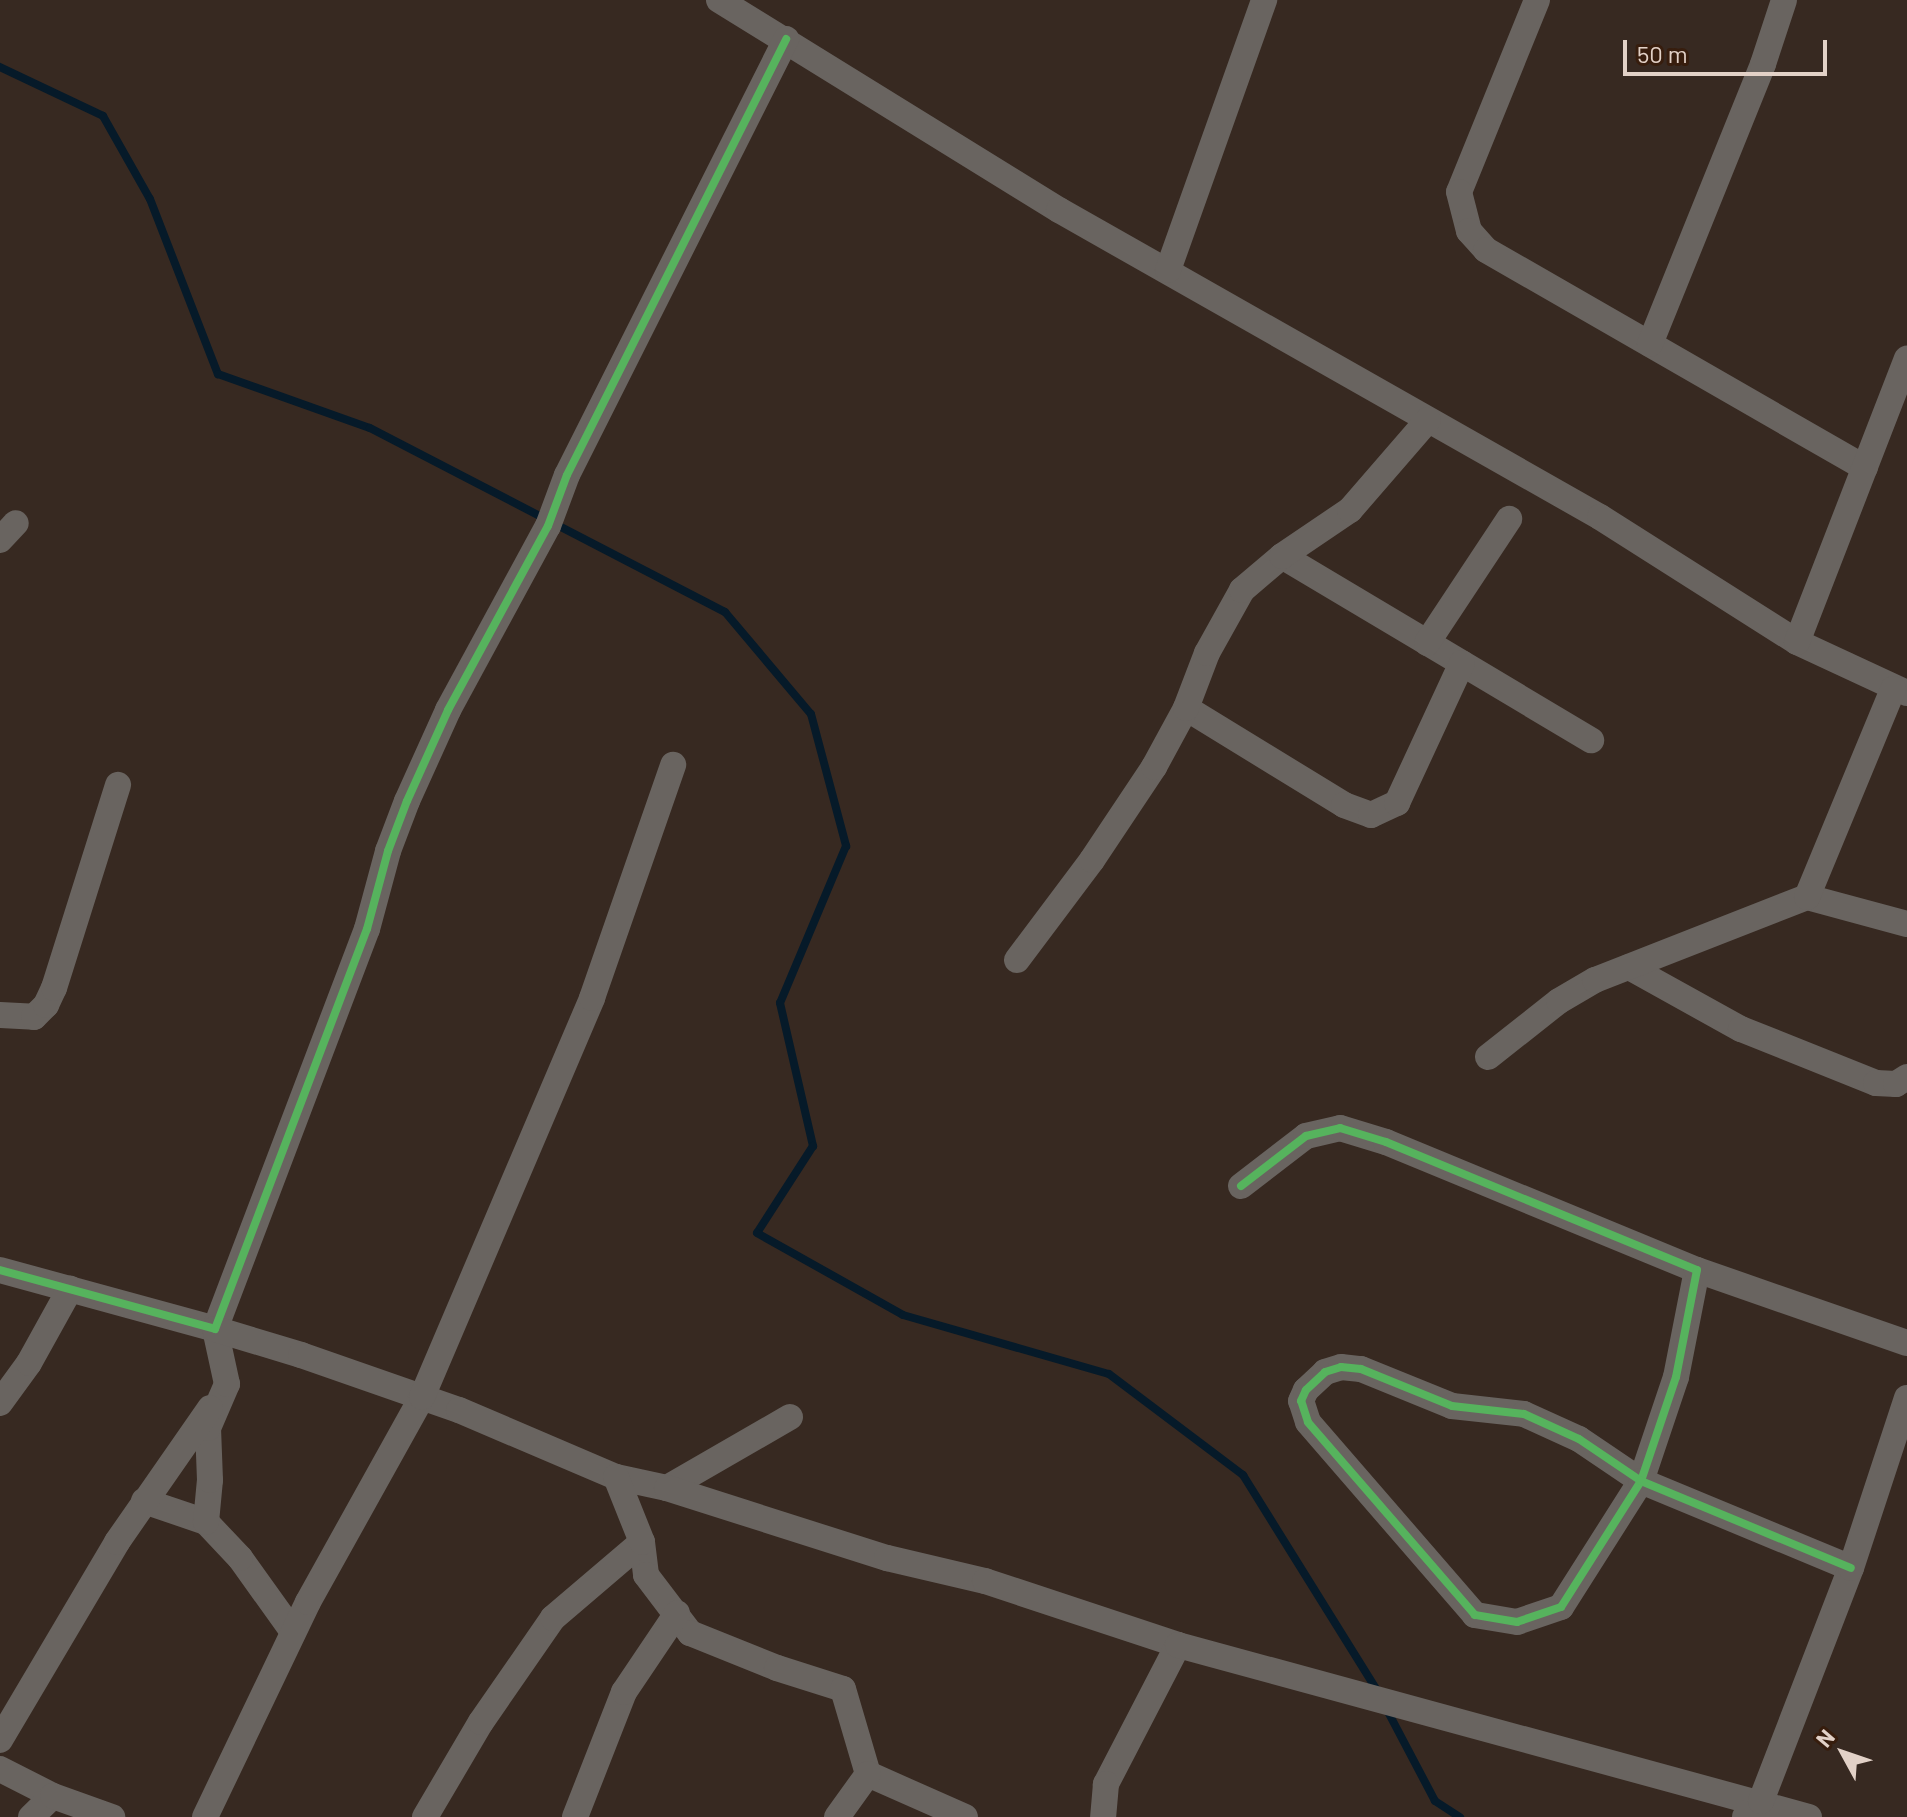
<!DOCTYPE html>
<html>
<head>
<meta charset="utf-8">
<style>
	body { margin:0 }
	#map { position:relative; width:1907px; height:1817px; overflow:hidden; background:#372921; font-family:Barlow,sans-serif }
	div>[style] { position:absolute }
	.stream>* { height:8px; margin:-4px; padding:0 4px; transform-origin:4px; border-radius:4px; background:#061a29 }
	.minor>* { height:26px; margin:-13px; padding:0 13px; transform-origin:13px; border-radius:13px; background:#696460 }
	.cycleway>* { height:8px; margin:-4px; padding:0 4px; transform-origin:4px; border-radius:4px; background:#56b35d }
	span { translate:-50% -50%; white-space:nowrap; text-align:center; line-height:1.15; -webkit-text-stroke:6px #371d0d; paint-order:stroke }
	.north { position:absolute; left:1803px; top:1713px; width:80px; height:80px; -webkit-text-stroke:6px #371d0d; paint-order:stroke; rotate:310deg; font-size:22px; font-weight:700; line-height:32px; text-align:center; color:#e2d1c7 }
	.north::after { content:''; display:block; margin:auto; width:28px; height:36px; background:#e2d1c7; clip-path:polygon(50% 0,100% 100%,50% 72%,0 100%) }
	.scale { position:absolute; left:1623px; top:40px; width:204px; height:36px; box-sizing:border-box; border:4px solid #e2d1c7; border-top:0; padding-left:10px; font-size:24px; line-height:28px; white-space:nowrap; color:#e2d1c7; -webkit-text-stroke:6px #371d0d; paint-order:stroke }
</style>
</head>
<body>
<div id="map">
	<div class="stream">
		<i style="left:0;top:67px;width:114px;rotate:25.4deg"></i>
		<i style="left:103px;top:116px;width:95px;rotate:60.5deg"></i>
		<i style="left:150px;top:199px;width:188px;rotate:68.8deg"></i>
		<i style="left:218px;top:374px;width:161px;rotate:19.6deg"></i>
		<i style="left:370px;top:428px;width:400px;rotate:27.4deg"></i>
		<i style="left:725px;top:612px;width:133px;rotate:49.9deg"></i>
		<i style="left:811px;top:714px;width:137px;rotate:75.1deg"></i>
		<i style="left:846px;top:846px;width:170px;rotate:112.8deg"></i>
		<i style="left:780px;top:1003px;width:147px;rotate:77deg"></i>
		<i style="left:813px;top:1146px;width:103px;rotate:122.8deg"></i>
		<i style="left:757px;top:1233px;width:167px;rotate:29.3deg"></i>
		<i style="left:903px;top:1315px;width:214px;rotate:16deg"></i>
		<i style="left:1109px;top:1374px;width:168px;rotate:37deg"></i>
		<i style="left:1243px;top:1475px;width:256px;rotate:58.1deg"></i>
		<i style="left:1386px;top:1708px;width:105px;rotate:62.2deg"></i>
		<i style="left:1435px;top:1801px;width:30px;rotate:33deg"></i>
	</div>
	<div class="minor">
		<i style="left:719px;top:0;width:400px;rotate:31.7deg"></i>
		<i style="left:1059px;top:210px;width:622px;rotate:29.57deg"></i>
		<i style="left:1600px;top:517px;width:233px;rotate:32.4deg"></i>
		<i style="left:1797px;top:642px;width:121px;rotate:24.9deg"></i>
		<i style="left:1537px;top:0;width:207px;rotate:112.1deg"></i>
		<i style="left:1459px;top:192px;width:40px;rotate:75.6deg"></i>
		<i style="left:1469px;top:231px;width:25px;rotate:48deg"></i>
		<i style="left:1486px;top:250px;width:437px;rotate:29.9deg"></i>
		<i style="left:1168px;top:270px;width:287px;rotate:-70.4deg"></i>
		<i style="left:1650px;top:344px;width:302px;rotate:-68deg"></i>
		<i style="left:1763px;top:64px;width:67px;rotate:-71.8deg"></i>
		<i style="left:0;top:540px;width:23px;rotate:-47deg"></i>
		<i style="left:1282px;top:556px;width:360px;rotate:30.8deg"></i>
		<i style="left:1797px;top:642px;width:304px;rotate:-68.8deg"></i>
		<i style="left:1427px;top:643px;width:149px;rotate:-56.5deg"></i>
		<i style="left:1186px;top:708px;width:185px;rotate:31.5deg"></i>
		<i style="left:1344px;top:805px;width:29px;rotate:20deg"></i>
		<i style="left:1371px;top:815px;width:29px;rotate:-25deg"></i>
		<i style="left:1397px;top:803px;width:154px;rotate:-65.1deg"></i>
		<i style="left:1807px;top:897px;width:104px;rotate:15.1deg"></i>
		<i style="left:1017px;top:960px;width:125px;rotate:-53.1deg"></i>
		<i style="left:1092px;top:860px;width:112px;rotate:-56.3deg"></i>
		<i style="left:1154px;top:767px;width:67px;rotate:-61.5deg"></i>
		<i style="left:1186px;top:708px;width:59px;rotate:-69.1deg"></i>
		<i style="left:1207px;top:653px;width:72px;rotate:-60.9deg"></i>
		<i style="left:1242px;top:590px;width:52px;rotate:-40.4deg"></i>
		<i style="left:1282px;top:556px;width:82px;rotate:-34.1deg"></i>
		<i style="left:1350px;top:510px;width:119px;rotate:-49.1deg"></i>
		<i style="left:1629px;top:967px;width:128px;rotate:29deg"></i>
		<i style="left:1741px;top:1029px;width:145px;rotate:21.8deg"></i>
		<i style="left:1876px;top:1083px;width:20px;rotate:3deg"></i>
		<i style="left:1896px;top:1084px;width:13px;rotate:-32deg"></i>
		<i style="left:0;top:1015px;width:34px;rotate:3deg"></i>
		<i style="left:34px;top:1017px;width:17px;rotate:-45deg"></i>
		<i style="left:46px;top:1005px;width:19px;rotate:-65deg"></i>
		<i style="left:54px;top:988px;width:213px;rotate:-72.5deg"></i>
		<i style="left:1488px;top:1057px;width:90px;rotate:-38.3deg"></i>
		<i style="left:1559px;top:1001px;width:42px;rotate:-30.3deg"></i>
		<i style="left:1595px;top:980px;width:228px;rotate:-21.4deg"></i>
		<i style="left:1807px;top:897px;width:225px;rotate:-67.5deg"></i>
		<i style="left:1241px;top:1186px;width:82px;rotate:-37.6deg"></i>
		<i style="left:1306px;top:1136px;width:35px;rotate:-13deg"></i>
		<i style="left:1340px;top:1128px;width:48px;rotate:16.9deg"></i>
		<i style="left:1386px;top:1142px;width:336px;rotate:22.4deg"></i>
		<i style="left:1697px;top:1270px;width:109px;rotate:101.1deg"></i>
		<i style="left:1676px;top:1377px;width:110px;rotate:108.6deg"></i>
		<i style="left:1641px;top:1481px;width:149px;rotate:122.4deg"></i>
		<i style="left:1561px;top:1607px;width:46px;rotate:161.2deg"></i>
		<i style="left:1517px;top:1622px;width:43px;rotate:-170.5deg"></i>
		<i style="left:1475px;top:1615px;width:255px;rotate:-130.9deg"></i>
		<i style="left:1308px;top:1422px;width:22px;rotate:-108deg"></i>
		<i style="left:1301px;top:1401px;width:12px;rotate:-66deg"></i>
		<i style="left:1306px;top:1390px;width:26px;rotate:-43deg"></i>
		<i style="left:1325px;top:1372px;width:17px;rotate:-17deg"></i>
		<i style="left:1341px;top:1367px;width:20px;rotate:6deg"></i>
		<i style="left:1361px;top:1369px;width:98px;rotate:22.1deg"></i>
		<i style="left:1452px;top:1406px;width:72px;rotate:6.3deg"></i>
		<i style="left:1524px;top:1414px;width:60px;rotate:24.4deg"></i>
		<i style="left:1579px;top:1439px;width:75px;rotate:34.1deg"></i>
		<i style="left:1641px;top:1481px;width:227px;rotate:22.5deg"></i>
		<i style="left:0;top:1270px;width:223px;rotate:15.3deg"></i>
		<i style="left:215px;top:1329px;width:428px;rotate:-69.2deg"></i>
		<i style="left:367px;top:929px;width:81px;rotate:-74.9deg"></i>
		<i style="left:388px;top:851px;width:53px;rotate:-69.2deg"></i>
		<i style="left:407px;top:801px;width:100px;rotate:-65.7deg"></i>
		<i style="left:448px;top:710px;width:209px;rotate:-61.5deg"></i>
		<i style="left:548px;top:526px;width:54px;rotate:-69.6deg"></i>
		<i style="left:567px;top:475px;width:488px;rotate:-63.3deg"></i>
		<i style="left:1697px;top:1270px;width:222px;rotate:19.2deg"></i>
		<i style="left:0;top:1403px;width:49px;rotate:-54.1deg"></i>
		<i style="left:29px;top:1363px;width:85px;rotate:-61deg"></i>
		<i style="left:667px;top:1488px;width:142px;rotate:-30deg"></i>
		<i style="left:144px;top:1501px;width:65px;rotate:18.7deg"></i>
		<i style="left:642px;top:1542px;width:33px;rotate:83deg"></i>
		<i style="left:646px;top:1575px;width:73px;rotate:52.8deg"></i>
		<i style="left:690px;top:1633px;width:94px;rotate:21.9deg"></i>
		<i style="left:777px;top:1668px;width:69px;rotate:17.7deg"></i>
		<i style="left:843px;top:1689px;width:89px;rotate:73.6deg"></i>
		<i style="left:868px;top:1774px;width:106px;rotate:23.9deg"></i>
		<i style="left:293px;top:1632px;width:91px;rotate:-125.6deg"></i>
		<i style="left:240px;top:1558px;width:50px;rotate:-133.4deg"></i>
		<i style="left:206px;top:1522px;width:42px;rotate:-84.6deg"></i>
		<i style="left:210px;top:1480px;width:52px;rotate:-92.2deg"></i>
		<i style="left:208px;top:1428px;width:48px;rotate:-66.6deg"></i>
		<i style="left:227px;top:1384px;width:56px;rotate:-102.3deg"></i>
		<i style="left:215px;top:1329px;width:90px;rotate:16.8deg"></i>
		<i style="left:301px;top:1355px;width:167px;rotate:19.2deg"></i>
		<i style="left:459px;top:1410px;width:171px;rotate:23.1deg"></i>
		<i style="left:616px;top:1477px;width:52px;rotate:12.2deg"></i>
		<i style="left:667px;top:1488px;width:231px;rotate:17.7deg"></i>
		<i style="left:887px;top:1558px;width:101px;rotate:13.2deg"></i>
		<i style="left:985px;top:1581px;width:203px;rotate:18.3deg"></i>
		<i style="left:1178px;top:1645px;width:157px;rotate:117.4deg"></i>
		<i style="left:1106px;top:1784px;width:33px;rotate:95deg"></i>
		<i style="left:1178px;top:1645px;width:654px;rotate:15.25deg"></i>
		<i style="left:0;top:1740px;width:230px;rotate:-59.4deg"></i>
		<i style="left:117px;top:1542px;width:163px;rotate:-55.2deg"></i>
		<i style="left:0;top:1769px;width:59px;rotate:27deg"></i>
		<i style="left:31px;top:1817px;width:30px;rotate:-44deg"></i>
		<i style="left:53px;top:1796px;width:63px;rotate:19.6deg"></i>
		<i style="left:205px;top:1817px;width:238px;rotate:-64.4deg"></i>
		<i style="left:308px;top:1602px;width:235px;rotate:-60.9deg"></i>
		<i style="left:422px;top:1397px;width:434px;rotate:-66.9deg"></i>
		<i style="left:592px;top:998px;width:247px;rotate:-70.8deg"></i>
		<i style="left:425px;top:1817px;width:110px;rotate:-59.5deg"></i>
		<i style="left:481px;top:1722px;width:126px;rotate:-55.3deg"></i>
		<i style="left:553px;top:1618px;width:117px;rotate:-40.5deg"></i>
		<i style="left:642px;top:1542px;width:70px;rotate:-111.8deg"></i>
		<i style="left:575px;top:1817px;width:134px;rotate:-68.6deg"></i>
		<i style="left:624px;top:1692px;width:95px;rotate:-56.1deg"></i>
		<i style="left:837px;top:1817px;width:53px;rotate:-54.2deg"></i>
		<i style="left:1745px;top:1817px;width:23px;rotate:-45deg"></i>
		<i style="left:1761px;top:1801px;width:250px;rotate:-68.9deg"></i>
		<i style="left:1851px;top:1568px;width:179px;rotate:-71.8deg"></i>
	</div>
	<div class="cycleway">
		<i style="left:1241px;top:1186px;width:82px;rotate:-37.6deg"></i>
		<i style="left:1306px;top:1136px;width:35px;rotate:-13deg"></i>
		<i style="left:1340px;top:1128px;width:48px;rotate:16.9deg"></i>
		<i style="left:1386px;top:1142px;width:336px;rotate:22.4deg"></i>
		<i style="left:1697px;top:1270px;width:109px;rotate:101.1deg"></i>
		<i style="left:1676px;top:1377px;width:110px;rotate:108.6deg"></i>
		<i style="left:1641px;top:1481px;width:149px;rotate:122.4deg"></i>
		<i style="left:1561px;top:1607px;width:46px;rotate:161.2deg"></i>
		<i style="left:1517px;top:1622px;width:43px;rotate:-170.5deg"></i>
		<i style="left:1475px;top:1615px;width:255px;rotate:-130.9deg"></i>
		<i style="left:1308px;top:1422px;width:22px;rotate:-108deg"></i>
		<i style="left:1301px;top:1401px;width:12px;rotate:-66deg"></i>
		<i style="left:1306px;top:1390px;width:26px;rotate:-43deg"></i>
		<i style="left:1325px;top:1372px;width:17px;rotate:-17deg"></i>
		<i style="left:1341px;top:1367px;width:20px;rotate:6deg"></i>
		<i style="left:1361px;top:1369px;width:98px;rotate:22.1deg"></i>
		<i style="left:1452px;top:1406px;width:72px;rotate:6.3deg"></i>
		<i style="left:1524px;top:1414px;width:60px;rotate:24.4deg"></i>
		<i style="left:1579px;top:1439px;width:75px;rotate:34.1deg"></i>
		<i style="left:1641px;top:1481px;width:227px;rotate:22.5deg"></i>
		<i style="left:0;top:1270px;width:223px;rotate:15.3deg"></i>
		<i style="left:215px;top:1329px;width:428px;rotate:-69.2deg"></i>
		<i style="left:367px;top:929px;width:81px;rotate:-74.9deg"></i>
		<i style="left:388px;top:851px;width:53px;rotate:-69.2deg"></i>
		<i style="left:407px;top:801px;width:100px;rotate:-65.7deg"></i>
		<i style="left:448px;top:710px;width:209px;rotate:-61.5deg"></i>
		<i style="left:548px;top:526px;width:54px;rotate:-69.6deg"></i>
		<i style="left:567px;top:475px;width:488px;rotate:-63.3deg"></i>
	</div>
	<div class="north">N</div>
	<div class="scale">50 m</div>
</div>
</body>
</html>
